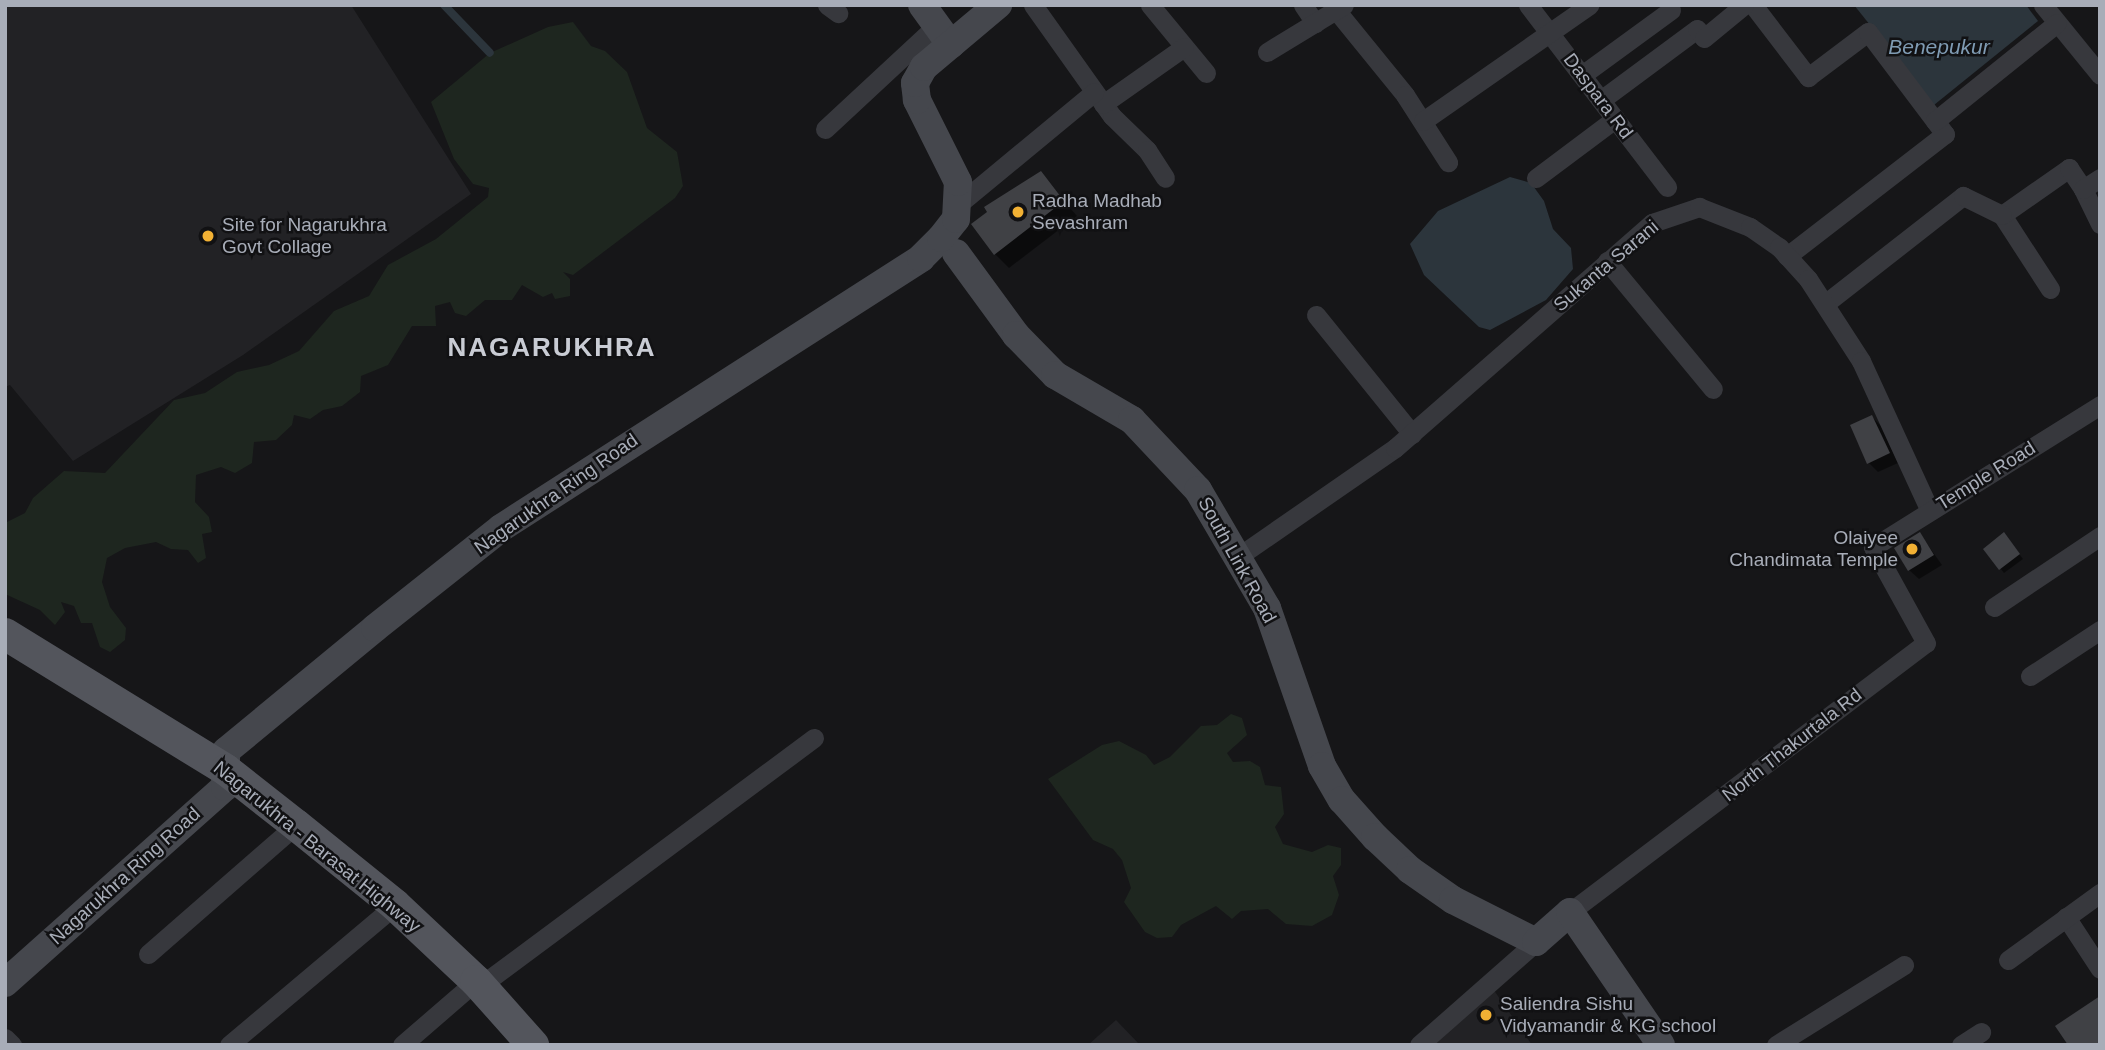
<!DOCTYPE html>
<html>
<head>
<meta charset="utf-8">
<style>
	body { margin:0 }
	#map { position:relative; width:2105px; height:1050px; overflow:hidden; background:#161618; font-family:Helvetica,sans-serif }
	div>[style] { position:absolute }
	.built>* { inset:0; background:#222225 }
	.green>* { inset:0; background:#1e261f }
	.water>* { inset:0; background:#2c353c }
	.shadow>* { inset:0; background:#0007 }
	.stream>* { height:8px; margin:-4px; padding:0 4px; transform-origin:4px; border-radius:4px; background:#2c353c }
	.building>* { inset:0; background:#404145 }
	.street>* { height:19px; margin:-9.5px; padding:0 9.5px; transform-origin:9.5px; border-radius:9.5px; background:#37383d }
	.secondary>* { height:28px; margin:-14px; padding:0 14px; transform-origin:14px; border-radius:14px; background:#45474d }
	.primary>* { height:32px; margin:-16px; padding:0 16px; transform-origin:16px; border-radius:16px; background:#53555c }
	.dots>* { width:19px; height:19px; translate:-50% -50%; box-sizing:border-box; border:4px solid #111113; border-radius:50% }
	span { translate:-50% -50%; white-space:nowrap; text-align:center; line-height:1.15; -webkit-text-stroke:5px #111113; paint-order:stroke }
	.street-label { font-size:19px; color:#a8adb8 }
	.poi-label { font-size:19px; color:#a8adb8 }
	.left { translate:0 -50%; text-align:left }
	.right { translate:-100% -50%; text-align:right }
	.water-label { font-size:21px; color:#7f9bb3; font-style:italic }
	.district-label { font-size:26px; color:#c9ccd4; font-weight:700; letter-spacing:2px }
	.frame { position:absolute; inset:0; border:7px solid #a8adb8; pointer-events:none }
</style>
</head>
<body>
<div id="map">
	<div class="built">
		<i style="clip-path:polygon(5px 5px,351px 5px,471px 194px,243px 355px,73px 461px,10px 385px,5px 387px)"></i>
		<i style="clip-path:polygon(1491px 986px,1532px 1045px,1429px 1045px)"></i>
		<i style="clip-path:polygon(1116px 1020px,1140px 1045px,1088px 1045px)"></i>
	</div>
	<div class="green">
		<i style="clip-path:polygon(573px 22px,591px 46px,605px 51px,627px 72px,647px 128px,677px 152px,683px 186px,675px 198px,573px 275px,563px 272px,570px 279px,570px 296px,555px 299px,552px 293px,543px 297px,522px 285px,512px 300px,485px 300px,466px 316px,455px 313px,450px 302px,435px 306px,436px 326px,412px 326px,388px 365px,361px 376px,360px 392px,342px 406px,323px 410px,310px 419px,294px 415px,292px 425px,276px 440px,254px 442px,252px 463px,235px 473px,221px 467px,196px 475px,195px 502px,209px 517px,212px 532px,202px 534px,206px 558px,198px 563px,188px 550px,171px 549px,156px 542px,125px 548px,107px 558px,102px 582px,110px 607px,126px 628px,125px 640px,110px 652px,100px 647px,92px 623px,81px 623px,74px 606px,61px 602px,65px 612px,55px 625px,40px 610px,5px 594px,5px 523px,25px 513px,33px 498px,64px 471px,105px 473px,174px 400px,205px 393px,237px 372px,269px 365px,299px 351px,334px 311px,369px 296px,388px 265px,436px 239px,488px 197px,489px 188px,473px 184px,454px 159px,431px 102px,490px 53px,548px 27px)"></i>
		<i style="clip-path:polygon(1231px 714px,1242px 718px,1247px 735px,1227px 753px,1233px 762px,1250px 761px,1260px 767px,1265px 785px,1281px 787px,1284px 814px,1275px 827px,1283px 844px,1312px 852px,1328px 845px,1341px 848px,1341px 865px,1333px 876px,1339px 895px,1332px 915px,1312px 926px,1286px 924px,1268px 909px,1241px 911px,1232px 919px,1216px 906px,1181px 925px,1172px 937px,1157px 938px,1145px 932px,1124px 902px,1131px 888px,1122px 860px,1113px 849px,1093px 840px,1048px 779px,1102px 745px,1119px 741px,1146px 755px,1154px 765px,1170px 757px,1201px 726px,1217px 725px)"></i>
	</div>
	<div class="water">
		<i style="clip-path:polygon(1854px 5px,2026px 5px,2038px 21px,1934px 105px)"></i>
		<i style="clip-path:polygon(1510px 177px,1531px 183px,1544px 201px,1553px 229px,1571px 248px,1573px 269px,1546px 300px,1490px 330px,1479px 327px,1424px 275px,1410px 244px,1438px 211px)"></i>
	</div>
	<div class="shadow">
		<i style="clip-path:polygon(1040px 173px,1077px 216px,1009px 268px,995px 254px,989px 212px)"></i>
		<i style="clip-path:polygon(1872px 417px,1881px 426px,1898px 463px,1878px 472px,1869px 463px)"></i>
		<i style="clip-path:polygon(1920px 534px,1942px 565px,1919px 579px,1909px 570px)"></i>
		<i style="clip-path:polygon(2008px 539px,2023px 559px,2004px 573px,1985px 549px)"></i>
	</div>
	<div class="stream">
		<i style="left:444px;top:5px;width:66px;rotate:46.2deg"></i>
	</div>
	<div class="building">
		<i style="clip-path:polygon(1041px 171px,1064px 201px,994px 255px,971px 224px,987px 212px,984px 207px)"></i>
		<i style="clip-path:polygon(1872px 415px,1890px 453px,1867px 464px,1850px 425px)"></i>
		<i style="clip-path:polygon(1920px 532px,1934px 555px,1908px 571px,1894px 548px)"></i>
		<i style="clip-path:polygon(2004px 532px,2020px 554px,1999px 570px,1983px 549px)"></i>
		<i style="clip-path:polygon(2100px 996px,2100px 1045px,2068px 1045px,2055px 1026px)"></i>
	</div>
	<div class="street">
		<i style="left:827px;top:5px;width:14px;rotate:36deg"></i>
		<i style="left:1033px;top:5px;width:136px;rotate:54.6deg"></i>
		<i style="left:1112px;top:116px;width:49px;rotate:44.2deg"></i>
		<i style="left:1147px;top:150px;width:33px;rotate:57deg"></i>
		<i style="left:1150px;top:5px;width:88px;rotate:50.5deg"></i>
		<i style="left:1303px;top:5px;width:22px;rotate:56deg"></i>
		<i style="left:1528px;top:5px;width:229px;rotate:52.6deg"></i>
		<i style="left:1753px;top:5px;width:91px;rotate:52.6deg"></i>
		<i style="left:1808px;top:77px;width:75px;rotate:-36.9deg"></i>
		<i style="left:1868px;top:32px;width:128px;rotate:53deg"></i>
		<i style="left:1945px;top:134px;width:200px;rotate:142.3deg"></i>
		<i style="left:2043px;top:5px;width:90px;rotate:50.8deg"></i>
		<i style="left:1336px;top:10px;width:109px;rotate:50.9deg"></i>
		<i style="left:1405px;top:95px;width:80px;rotate:57.3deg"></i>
		<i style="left:1267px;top:52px;width:90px;rotate:-31.4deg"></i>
		<i style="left:1582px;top:75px;width:110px;rotate:-36.1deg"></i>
		<i style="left:1601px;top:100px;width:119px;rotate:-36.5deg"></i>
		<i style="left:1697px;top:29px;width:11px;rotate:52deg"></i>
		<i style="left:1704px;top:38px;width:52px;rotate:-39.5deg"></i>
		<i style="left:1103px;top:104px;width:99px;rotate:-35.1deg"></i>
		<i style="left:1423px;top:121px;width:203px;rotate:-34.9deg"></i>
		<i style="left:1935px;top:121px;width:156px;rotate:-38.8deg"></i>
		<i style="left:825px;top:129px;width:153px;rotate:-42.9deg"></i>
		<i style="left:1536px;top:178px;width:99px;rotate:-36.8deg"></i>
		<i style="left:2083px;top:189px;width:39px;rotate:64deg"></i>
		<i style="left:960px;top:203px;width:174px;rotate:-39.6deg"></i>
		<i style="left:1607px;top:261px;width:166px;rotate:50.4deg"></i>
		<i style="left:2050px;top:289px;width:88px;rotate:-123deg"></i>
		<i style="left:2002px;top:215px;width:82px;rotate:-35deg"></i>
		<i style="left:2069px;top:168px;width:25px;rotate:56deg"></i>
		<i style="left:2083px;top:189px;width:20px;rotate:-33deg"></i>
		<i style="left:1826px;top:303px;width:174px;rotate:-38deg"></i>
		<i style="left:1963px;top:196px;width:43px;rotate:26deg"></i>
		<i style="left:1316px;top:315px;width:153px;rotate:51.1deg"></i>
		<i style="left:1239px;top:556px;width:190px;rotate:-34.7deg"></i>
		<i style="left:1395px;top:448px;width:342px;rotate:-41.2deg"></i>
		<i style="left:1652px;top:223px;width:50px;rotate:-18.8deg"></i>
		<i style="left:1699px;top:207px;width:55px;rotate:21.4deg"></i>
		<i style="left:1750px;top:227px;width:35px;rotate:35deg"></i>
		<i style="left:1779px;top:247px;width:43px;rotate:47.8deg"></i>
		<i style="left:1808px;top:279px;width:98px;rotate:57.1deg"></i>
		<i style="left:1861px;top:361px;width:165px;rotate:65.3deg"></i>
		<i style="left:1994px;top:607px;width:128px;rotate:-33.8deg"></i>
		<i style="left:2030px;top:676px;width:84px;rotate:-33.3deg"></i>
		<i style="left:1570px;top:912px;width:446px;rotate:-37.1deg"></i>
		<i style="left:1926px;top:643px;width:110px;rotate:-118.9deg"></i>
		<i style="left:1873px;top:547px;width:268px;rotate:-32deg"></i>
		<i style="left:2066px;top:917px;width:62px;rotate:56.8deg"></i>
		<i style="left:148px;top:954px;width:196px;rotate:-41.1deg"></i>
		<i style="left:2008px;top:960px;width:114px;rotate:-36.1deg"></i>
		<i style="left:480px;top:986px;width:416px;rotate:-36.6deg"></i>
		<i style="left:5px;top:1038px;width:10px;rotate:45deg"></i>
		<i style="left:229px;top:1045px;width:217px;rotate:-40.1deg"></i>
		<i style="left:402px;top:1045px;width:98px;rotate:-40.9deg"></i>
		<i style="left:1419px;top:1045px;width:156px;rotate:-41.4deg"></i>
		<i style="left:1776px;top:1045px;width:151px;rotate:-32deg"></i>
		<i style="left:1961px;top:1045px;width:24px;rotate:-33deg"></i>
	</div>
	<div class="secondary">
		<i style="left:922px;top:5px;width:49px;rotate:54.1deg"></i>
		<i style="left:956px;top:253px;width:102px;rotate:53.8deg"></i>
		<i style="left:1016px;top:335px;width:56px;rotate:45.7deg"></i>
		<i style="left:1055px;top:375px;width:89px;rotate:30.3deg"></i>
		<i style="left:1132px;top:420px;width:96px;rotate:46.7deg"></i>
		<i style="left:1198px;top:490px;width:137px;rotate:59.7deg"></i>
		<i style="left:1267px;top:608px;width:167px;rotate:70.8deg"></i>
		<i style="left:1322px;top:766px;width:39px;rotate:60deg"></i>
		<i style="left:1342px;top:800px;width:50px;rotate:48.3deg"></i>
		<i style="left:1375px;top:837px;width:48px;rotate:43.3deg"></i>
		<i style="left:1410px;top:870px;width:52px;rotate:34.9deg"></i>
		<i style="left:1453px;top:900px;width:93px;rotate:26.8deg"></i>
		<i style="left:1536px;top:942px;width:45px;rotate:-41.4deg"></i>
		<i style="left:1570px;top:912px;width:161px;rotate:55.6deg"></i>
		<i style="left:5px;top:983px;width:295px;rotate:-41.7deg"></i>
		<i style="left:225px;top:787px;width:36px;rotate:-88deg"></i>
		<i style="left:226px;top:751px;width:193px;rotate:-39.5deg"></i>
		<i style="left:375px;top:628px;width:161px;rotate:-38.4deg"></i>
		<i style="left:501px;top:528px;width:499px;rotate:-32.7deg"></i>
		<i style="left:921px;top:258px;width:28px;rotate:-45deg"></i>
		<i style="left:941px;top:238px;width:24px;rotate:-52deg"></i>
		<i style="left:956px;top:219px;width:37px;rotate:-87deg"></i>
		<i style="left:958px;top:182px;width:92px;rotate:-116.6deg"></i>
		<i style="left:917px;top:100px;width:17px;rotate:-97deg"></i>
		<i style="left:915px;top:83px;width:18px;rotate:-61deg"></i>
		<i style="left:924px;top:67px;width:97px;rotate:-40deg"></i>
	</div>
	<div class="primary">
		<i style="left:5px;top:634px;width:259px;rotate:31.6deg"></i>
		<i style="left:226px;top:770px;width:89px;rotate:38.2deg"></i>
		<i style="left:296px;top:825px;width:127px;rotate:38.9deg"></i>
		<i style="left:395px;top:905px;width:111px;rotate:43.2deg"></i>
		<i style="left:476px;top:981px;width:86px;rotate:48.3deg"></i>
	</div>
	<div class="dots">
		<i style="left:1018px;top:212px;background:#f2b134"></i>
		<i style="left:208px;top:236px;background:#f2b134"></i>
		<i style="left:1912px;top:549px;background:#f2b134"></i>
		<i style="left:1486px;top:1015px;background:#f2b134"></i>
	</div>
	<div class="street-label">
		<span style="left:1598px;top:96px;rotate:53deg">Daspara Rd</span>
		<span style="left:1606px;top:266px;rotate:-40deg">Sukanta Sarani</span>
		<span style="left:1986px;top:476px;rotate:-32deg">Temple Road</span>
		<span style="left:556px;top:494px;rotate:-35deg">Nagarukhra Ring Road</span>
		<span style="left:1237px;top:560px;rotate:61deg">South Link Road</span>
		<span style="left:1792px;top:745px;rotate:-38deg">North Thakurtala Rd</span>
		<span style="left:317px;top:847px;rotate:39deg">Nagarukhra - Barasat Highway</span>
		<span style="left:125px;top:876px;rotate:-42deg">Nagarukhra Ring Road</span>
	</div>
	<div class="poi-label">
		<span class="left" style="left:1032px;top:212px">Radha Madhab<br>Sevashram</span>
		<span class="left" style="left:222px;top:236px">Site for Nagarukhra<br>Govt Collage</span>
		<span class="right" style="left:1898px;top:549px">Olaiyee<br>Chandimata Temple</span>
		<span class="left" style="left:1500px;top:1015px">Saliendra Sishu<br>Vidyamandir &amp; KG school</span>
	</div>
	<div class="water-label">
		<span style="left:1939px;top:47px">Benepukur</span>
	</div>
	<div class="district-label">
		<span style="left:552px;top:348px">NAGARUKHRA</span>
	</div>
	<div class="frame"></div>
</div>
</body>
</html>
